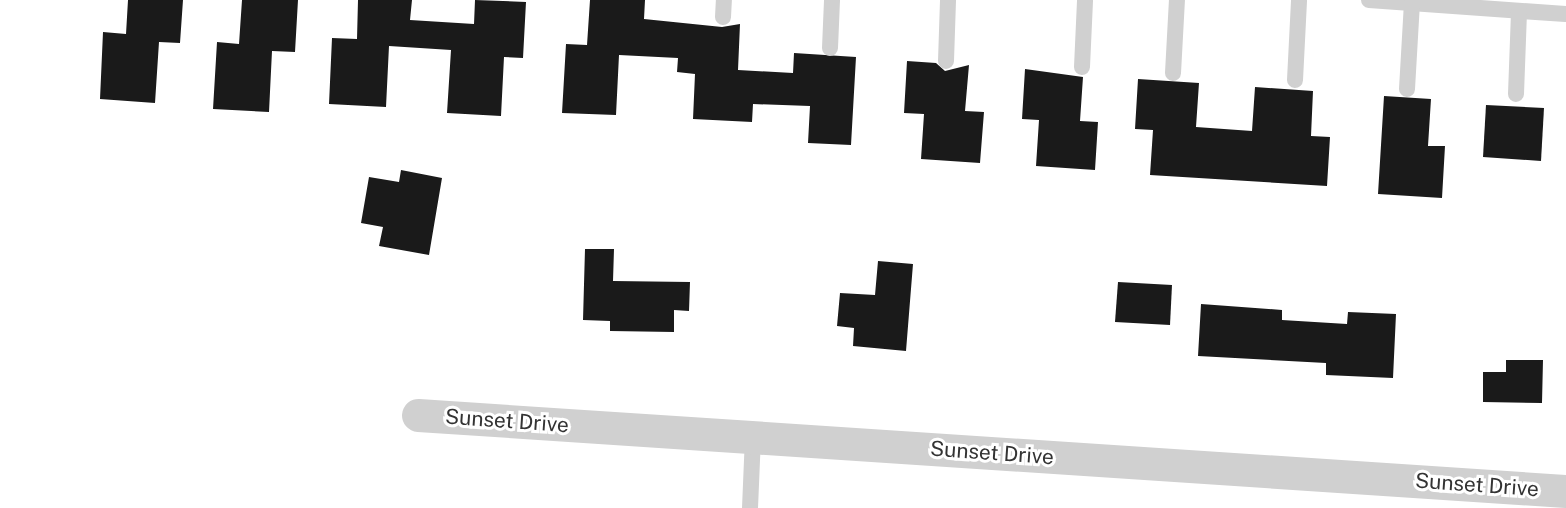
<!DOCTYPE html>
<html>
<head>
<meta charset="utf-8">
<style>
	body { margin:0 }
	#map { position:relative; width:1566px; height:508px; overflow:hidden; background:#fff; font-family:"Public Sans",sans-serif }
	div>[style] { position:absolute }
	.building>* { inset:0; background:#1a1a1a }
	.service>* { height:16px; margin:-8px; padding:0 8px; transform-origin:8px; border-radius:8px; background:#d0d0d0 }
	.minor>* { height:33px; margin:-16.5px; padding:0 16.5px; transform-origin:16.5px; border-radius:16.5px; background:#d0d0d0 }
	span { translate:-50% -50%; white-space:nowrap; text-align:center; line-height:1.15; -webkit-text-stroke:6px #fff; paint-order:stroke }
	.street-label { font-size:21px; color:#333 }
</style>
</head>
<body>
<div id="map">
	<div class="building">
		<i style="clip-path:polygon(128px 0,183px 0,180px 43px,159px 42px,155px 103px,100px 99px,103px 32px,126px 34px)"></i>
		<i style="clip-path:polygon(242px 0,298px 0,295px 52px,272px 51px,269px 112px,213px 109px,217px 42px,239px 44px)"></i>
		<i style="clip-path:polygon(358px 0,412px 0,410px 20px,474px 24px,475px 0,526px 2px,523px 58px,504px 57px,501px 116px,447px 113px,451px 50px,389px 46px,386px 107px,329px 104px,332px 38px,357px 39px)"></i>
		<i style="clip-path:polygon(590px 0,645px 0,644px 19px,722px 27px,740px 24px,738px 70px,793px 73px,794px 53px,856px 57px,851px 145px,808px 143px,810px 106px,753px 104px,752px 122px,693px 119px,695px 74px,677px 72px,678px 58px,619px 55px,616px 115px,562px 113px,566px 44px,587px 45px)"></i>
		<i style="clip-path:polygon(907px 61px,936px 63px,945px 71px,969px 65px,965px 111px,984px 112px,980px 163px,921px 159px,924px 114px,904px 113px)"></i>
		<i style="clip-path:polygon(1025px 69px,1083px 77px,1080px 121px,1098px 122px,1095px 170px,1036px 166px,1039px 120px,1022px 119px)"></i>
		<i style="clip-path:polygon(1138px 79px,1199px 83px,1196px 127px,1252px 131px,1255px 87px,1313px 91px,1311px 136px,1330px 137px,1327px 186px,1150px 175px,1153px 130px,1135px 129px)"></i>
		<i style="clip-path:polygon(1384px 96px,1431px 99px,1428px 146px,1445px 146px,1442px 198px,1378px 194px)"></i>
		<i style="clip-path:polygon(1486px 105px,1544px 108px,1541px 161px,1483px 157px)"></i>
		<i style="clip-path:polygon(401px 170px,442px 178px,429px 255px,379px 246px,383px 227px,361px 223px,369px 177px,399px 182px)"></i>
		<i style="clip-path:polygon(585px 249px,614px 249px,613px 281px,690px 282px,689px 311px,674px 310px,674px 332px,610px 331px,610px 321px,583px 320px)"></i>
		<i style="clip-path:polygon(878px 261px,913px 264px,906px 351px,853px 346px,854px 328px,837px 326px,840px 293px,875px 295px)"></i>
		<i style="clip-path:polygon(1118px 282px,1172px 285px,1170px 325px,1115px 322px)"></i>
		<i style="clip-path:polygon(1201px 304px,1282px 310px,1282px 320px,1347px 324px,1348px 312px,1396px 314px,1393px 378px,1326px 375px,1326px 363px,1198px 356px)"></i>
		<i style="clip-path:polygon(1506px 360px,1543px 360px,1542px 403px,1483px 402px,1483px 372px,1506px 372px)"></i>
	</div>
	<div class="service">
		<i style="left:1369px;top:0;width:197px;rotate:4.1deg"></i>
		<i style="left:723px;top:17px;width:17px;rotate:-87deg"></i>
		<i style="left:830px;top:48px;width:48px;rotate:-87.6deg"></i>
		<i style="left:946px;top:61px;width:61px;rotate:-88.1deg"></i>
		<i style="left:1082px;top:67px;width:67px;rotate:-87.4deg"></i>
		<i style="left:1173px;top:73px;width:73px;rotate:-86.9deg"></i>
		<i style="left:1295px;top:80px;width:80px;rotate:-87.1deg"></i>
		<i style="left:1407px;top:89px;width:86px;rotate:-86.7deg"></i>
		<i style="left:1516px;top:94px;width:83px;rotate:-87.9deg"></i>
		<i style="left:750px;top:508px;width:71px;rotate:-87.6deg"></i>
	</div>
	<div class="minor">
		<i style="left:418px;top:415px;width:1151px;rotate:3.79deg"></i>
	</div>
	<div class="street-label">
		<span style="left:507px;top:421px;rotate:4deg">Sunset Drive</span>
		<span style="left:992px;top:453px;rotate:4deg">Sunset Drive</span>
		<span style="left:1477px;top:485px;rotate:4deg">Sunset Drive</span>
	</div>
</div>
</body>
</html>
